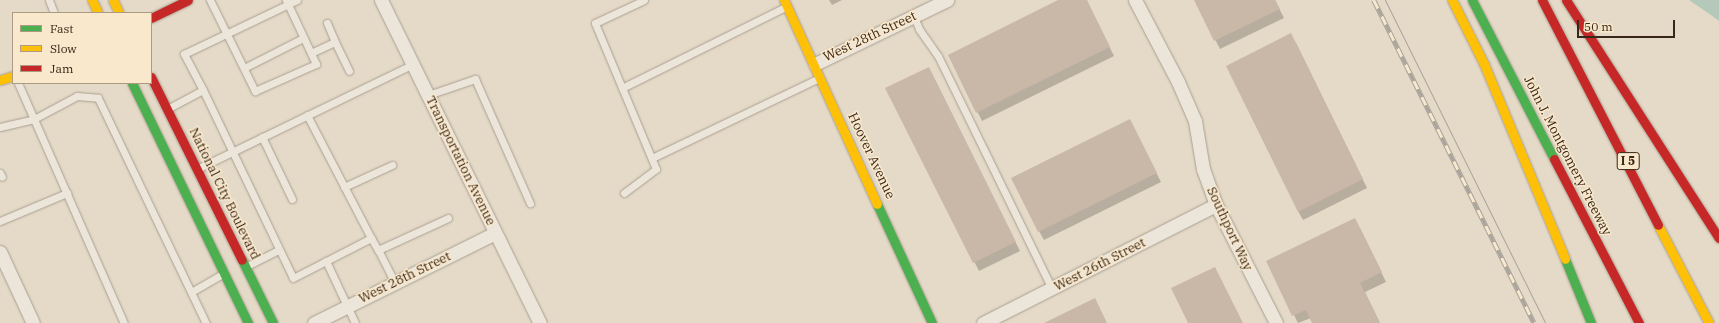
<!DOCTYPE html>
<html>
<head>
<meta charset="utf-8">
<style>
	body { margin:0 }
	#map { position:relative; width:1719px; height:323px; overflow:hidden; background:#e5dac7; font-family:"IBM Plex Serif",serif }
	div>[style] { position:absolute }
	.water>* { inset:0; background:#b4c9ba }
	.shadow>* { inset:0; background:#0003 }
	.building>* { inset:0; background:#c9b7a8 }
	.roads { filter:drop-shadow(0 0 1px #aa9f91) drop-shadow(0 0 1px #aa9f91) }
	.lane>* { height:7px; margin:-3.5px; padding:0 3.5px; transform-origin:3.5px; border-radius:3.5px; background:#ece5da }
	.street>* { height:13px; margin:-6.5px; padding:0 6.5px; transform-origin:6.5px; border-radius:6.5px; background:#ece5da }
	.fast>* { height:9px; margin:-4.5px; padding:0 4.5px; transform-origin:4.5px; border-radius:4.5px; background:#4caf50 }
	.slow>* { height:9px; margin:-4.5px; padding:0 4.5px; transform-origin:4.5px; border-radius:4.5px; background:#ffc107 }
	.jam>* { height:9px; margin:-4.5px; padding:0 4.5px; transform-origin:4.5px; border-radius:4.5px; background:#c62828 }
	.tram>* { height:1px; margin:-0.5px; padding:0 0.5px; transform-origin:0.5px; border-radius:0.5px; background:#aba49b }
	.rail>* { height:4.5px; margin-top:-2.25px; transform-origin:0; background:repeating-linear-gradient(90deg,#f9e8cb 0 9px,#aba49b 0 18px); box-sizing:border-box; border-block:1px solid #aba49b }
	span { translate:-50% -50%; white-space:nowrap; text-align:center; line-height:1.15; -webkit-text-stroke:3px #f9e8cb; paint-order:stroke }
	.shield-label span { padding:1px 3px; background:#f9e8cb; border:1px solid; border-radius:3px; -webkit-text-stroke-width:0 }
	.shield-label { font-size:12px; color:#38261a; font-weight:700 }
	.street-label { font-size:13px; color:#38261a }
	.legend { position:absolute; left:12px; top:12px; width:140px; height:72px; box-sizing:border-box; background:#f9e8cb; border:1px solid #ac9a84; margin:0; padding:5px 7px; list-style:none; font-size:12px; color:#38261a }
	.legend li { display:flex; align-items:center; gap:8px; height:20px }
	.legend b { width:20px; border:1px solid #ac9a84 }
	.scale { position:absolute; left:1577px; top:20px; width:98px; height:18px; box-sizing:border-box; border:2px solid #38261a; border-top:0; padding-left:5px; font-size:12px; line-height:14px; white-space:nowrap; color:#38261a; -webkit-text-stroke:3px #f9e8cb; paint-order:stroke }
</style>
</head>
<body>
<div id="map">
	<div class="water">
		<i style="clip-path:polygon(1689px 0,1719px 0,1719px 21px,1708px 13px)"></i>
	</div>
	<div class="shadow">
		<i style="clip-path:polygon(829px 0,842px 0,832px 5px)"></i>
		<i style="clip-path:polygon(1060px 0,1086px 0,1114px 56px,982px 121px,949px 55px)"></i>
		<i style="clip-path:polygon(1195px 0,1275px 0,1284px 18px,1220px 49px)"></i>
		<i style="clip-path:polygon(1296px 43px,1367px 188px,1303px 220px,1298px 211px)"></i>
		<i style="clip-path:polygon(933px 77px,1020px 251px,979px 271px,887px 89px)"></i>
		<i style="clip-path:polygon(1134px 129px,1161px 182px,1044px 240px,1039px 231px)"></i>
		<i style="clip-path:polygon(1360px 228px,1386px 282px,1365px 292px,1380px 323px,1313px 323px,1311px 318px,1298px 323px,1267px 262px)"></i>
	</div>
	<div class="building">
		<i style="clip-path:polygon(1058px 0,1087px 0,1110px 47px,976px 113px,948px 55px)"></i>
		<i style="clip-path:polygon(1194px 0,1275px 0,1280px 9px,1214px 41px)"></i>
		<i style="clip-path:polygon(1291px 33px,1363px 179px,1298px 212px,1226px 66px)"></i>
		<i style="clip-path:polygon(929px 67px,1016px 242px,973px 263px,885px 88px)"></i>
		<i style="clip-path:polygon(1130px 119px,1157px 173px,1038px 232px,1011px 178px)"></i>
		<i style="clip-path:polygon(1355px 218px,1382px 272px,1360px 283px,1380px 323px,1312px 323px,1306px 310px,1292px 316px,1266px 261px)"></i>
		<i style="clip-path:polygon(1215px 267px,1243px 323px,1188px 323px,1171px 288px)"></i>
		<i style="clip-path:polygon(1095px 298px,1107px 323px,1044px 323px)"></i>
	</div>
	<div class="roads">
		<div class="lane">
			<i style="left:49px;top:0;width:14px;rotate:69deg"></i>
			<i style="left:210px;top:0;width:102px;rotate:63.7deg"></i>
			<i style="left:255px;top:91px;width:67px;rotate:-23.9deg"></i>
			<i style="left:316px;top:64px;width:71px;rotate:-115.1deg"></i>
			<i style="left:914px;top:17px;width:13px;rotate:67deg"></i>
			<i style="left:919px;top:29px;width:33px;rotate:55deg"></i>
			<i style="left:938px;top:56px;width:259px;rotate:63.9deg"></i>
			<i style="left:327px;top:23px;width:21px;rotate:67deg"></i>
			<i style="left:311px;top:53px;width:26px;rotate:-25deg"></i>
			<i style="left:335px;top:42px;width:32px;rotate:64deg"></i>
			<i style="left:244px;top:68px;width:66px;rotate:-27deg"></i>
			<i style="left:18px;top:83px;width:262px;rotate:66.2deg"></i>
			<i style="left:622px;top:88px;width:182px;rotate:-26.4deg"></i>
			<i style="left:203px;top:90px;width:41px;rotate:-117.8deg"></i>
			<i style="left:184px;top:54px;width:125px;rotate:-25.5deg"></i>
			<i style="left:428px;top:95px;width:50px;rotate:-18.8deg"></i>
			<i style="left:475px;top:79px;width:136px;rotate:66.1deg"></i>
			<i style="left:169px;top:108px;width:38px;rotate:-28deg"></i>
			<i style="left:203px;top:90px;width:208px;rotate:64.4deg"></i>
			<i style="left:293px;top:278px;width:88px;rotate:-27.1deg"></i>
			<i style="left:371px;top:238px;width:14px;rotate:60deg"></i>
			<i style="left:307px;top:115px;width:139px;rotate:62.5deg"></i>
			<i style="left:0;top:127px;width:35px;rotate:-13deg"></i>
			<i style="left:34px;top:119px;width:49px;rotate:-28.1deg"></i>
			<i style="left:77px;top:96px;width:21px;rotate:5deg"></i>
			<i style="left:98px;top:98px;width:250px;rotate:64.4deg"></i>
			<i style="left:262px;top:137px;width:69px;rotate:64.2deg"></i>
			<i style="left:652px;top:158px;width:185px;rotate:-25.6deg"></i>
			<i style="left:199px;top:168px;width:238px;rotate:-25.9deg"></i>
			<i style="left:0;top:173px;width:4px;rotate:63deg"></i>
			<i style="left:344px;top:187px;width:53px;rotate:-24.6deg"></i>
			<i style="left:624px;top:193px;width:40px;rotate:-37deg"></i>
			<i style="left:656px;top:169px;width:158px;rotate:-112.7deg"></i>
			<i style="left:595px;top:23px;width:54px;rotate:-25.1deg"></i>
			<i style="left:0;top:221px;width:73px;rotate:-22.7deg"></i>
			<i style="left:326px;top:261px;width:68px;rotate:64.9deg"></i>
			<i style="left:247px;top:266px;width:36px;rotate:-27deg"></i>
			<i style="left:395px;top:283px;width:37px;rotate:-117deg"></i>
			<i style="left:378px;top:250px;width:77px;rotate:-24.6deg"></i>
			<i style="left:193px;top:291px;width:34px;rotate:-30deg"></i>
		</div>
		<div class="street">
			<i style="left:381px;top:0;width:360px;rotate:63.8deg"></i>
			<i style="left:1135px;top:0;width:93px;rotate:62.3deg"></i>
			<i style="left:1178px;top:82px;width:43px;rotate:66.4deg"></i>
			<i style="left:1195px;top:121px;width:49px;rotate:80.5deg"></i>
			<i style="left:1203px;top:169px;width:38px;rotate:70deg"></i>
			<i style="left:1216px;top:205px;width:132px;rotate:63deg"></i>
			<i style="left:815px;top:64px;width:147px;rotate:-25.9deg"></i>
			<i style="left:0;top:252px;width:78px;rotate:65.1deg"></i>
			<i style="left:314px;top:323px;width:202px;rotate:-26.4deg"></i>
			<i style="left:983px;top:323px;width:261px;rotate:-26.9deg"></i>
		</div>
		<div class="fast">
			<i style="left:1472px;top:0;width:179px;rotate:62.7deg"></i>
			<i style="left:132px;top:83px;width:267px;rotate:64.2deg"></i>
			<i style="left:877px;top:204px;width:131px;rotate:65.2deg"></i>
			<i style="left:1565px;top:259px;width:69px;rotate:67.9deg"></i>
			<i style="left:242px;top:260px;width:70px;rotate:63.8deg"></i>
		</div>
		<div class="slow">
			<i style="left:92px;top:0;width:14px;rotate:65deg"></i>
			<i style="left:113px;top:0;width:14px;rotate:65deg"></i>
			<i style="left:784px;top:0;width:224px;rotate:65.5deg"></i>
			<i style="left:1452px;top:0;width:72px;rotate:63.4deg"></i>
			<i style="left:1484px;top:64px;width:211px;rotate:67.4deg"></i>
			<i style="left:0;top:80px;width:14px;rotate:-17deg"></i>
			<i style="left:1658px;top:225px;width:110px;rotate:62.5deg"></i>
		</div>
		<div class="jam">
			<i style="left:1542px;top:0;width:253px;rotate:62.7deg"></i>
			<i style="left:1566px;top:0;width:283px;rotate:57.3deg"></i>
			<i style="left:151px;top:18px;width:41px;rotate:-25.9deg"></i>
			<i style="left:151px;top:77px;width:204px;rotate:63.6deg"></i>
			<i style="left:1554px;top:159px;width:185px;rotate:62.6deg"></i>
		</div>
	</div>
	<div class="tram">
		<i style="left:1385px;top:0;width:360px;rotate:63.6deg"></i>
	</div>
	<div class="rail">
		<i style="left:1374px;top:0;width:360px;rotate:63.6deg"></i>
	</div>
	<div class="shield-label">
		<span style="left:1628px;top:161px">I 5</span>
	</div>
	<div class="street-label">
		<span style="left:870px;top:37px;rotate:-25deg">West 28th Street</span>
		<span style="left:871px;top:156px;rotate:65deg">Hoover Avenue</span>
		<span style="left:1567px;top:156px;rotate:63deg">John J. Montgomery Freeway</span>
		<span style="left:460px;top:161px;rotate:64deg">Transportation Avenue</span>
		<span style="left:224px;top:194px;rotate:64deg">National City Boulevard</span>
		<span style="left:1229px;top:229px;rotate:65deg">Southport Way</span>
		<span style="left:1100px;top:265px;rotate:-27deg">West 26th Street</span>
		<span style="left:405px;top:278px;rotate:-26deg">West 28th Street</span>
	</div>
	<ul class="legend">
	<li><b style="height:5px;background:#4caf50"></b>Fast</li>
	<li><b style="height:5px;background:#ffc107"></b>Slow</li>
	<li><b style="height:5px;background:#c62828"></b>Jam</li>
	</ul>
	<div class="scale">50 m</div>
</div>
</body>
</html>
